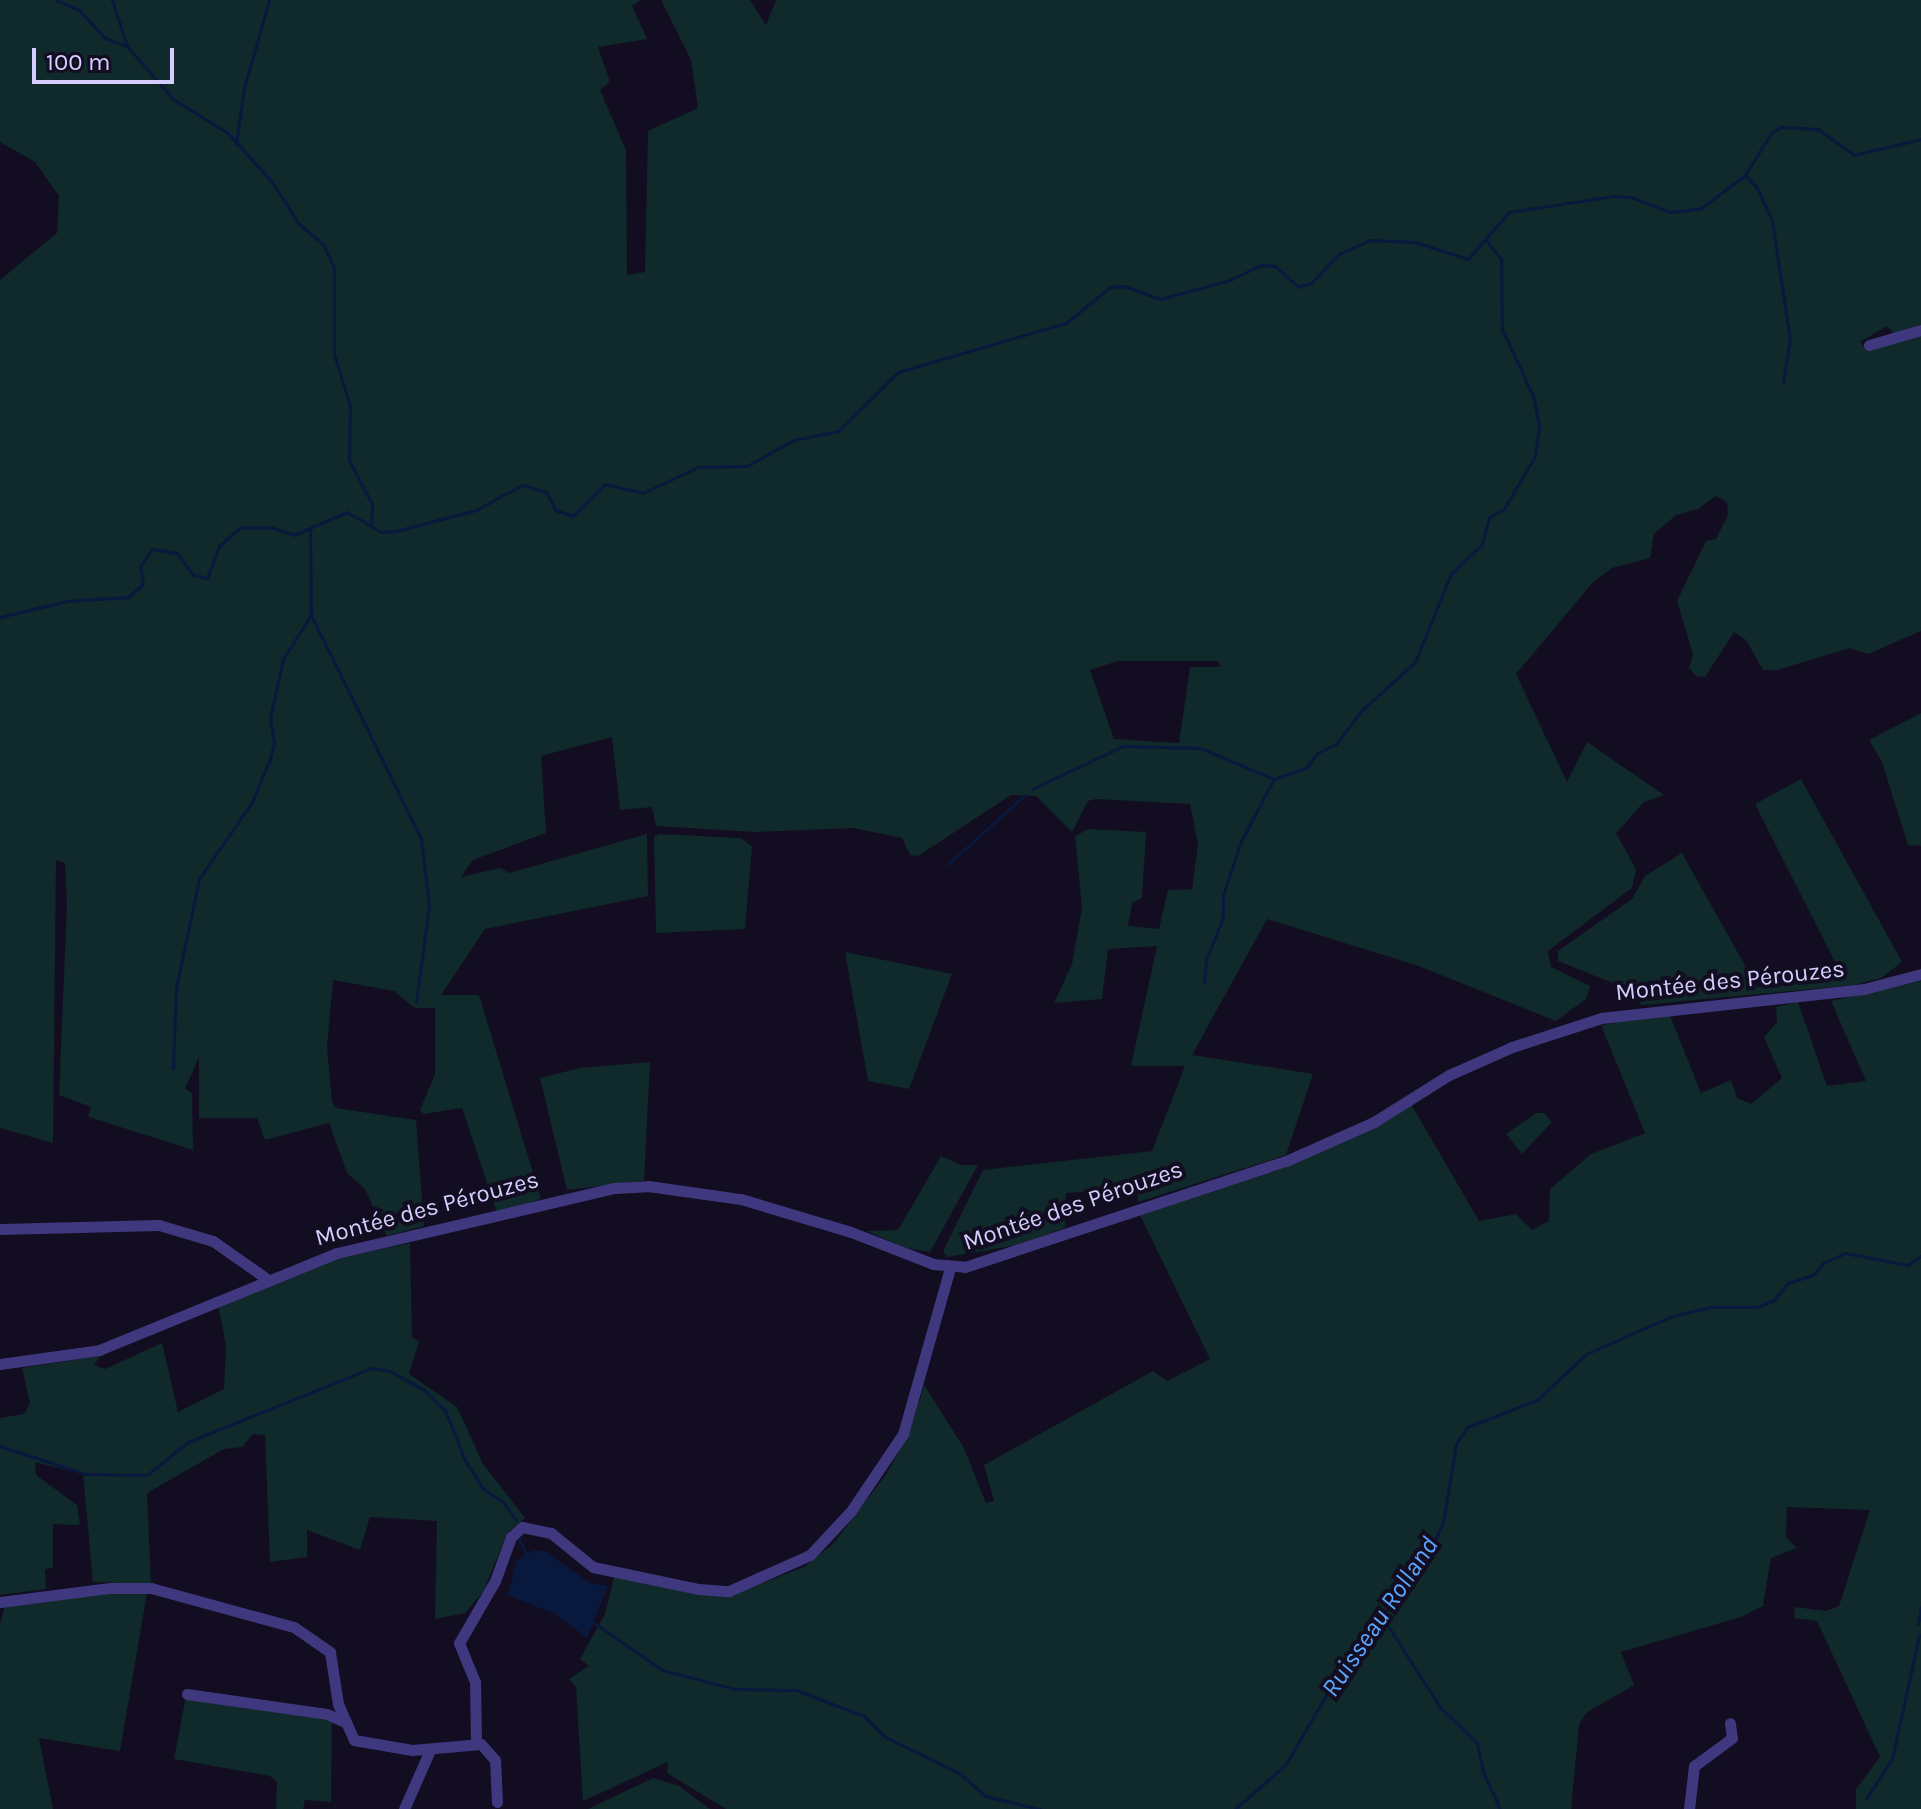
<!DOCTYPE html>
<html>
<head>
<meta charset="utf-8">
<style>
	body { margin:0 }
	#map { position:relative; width:1921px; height:1809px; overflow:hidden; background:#120d21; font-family:Karla,sans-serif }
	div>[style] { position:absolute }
	.green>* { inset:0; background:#10292a }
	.water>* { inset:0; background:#09183d }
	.stream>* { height:3px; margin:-1.5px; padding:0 1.5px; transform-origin:1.5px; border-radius:1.5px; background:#09183d }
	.minor>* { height:11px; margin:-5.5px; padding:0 5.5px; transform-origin:5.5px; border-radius:5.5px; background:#40387f }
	span { translate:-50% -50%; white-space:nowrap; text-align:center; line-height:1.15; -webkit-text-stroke:8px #120d21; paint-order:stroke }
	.street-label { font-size:24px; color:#d6cdff }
	.water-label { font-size:26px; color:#5ba6fe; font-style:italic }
	.scale { position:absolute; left:32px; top:48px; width:142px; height:36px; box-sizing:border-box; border:4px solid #d6cdff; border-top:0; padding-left:10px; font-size:24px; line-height:28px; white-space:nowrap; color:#d6cdff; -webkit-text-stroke:6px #120d21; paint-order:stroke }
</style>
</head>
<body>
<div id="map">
	<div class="green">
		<i style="clip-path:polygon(evenodd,0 0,641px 0,632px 6px,647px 39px,598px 47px,610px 82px,600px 90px,626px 150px,627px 275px,645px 272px,648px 131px,698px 108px,691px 60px,661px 0,750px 0,766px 25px,776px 0,1921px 0,1921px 631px,1868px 654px,1850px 648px,1777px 670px,1763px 670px,1746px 640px,1734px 632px,1705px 677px,1696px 676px,1689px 668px,1693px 654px,1677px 601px,1706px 541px,1716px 539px,1728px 515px,1727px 502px,1716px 496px,1698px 509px,1676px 515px,1654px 534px,1650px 558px,1612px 568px,1593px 582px,1516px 674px,1567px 782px,1587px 742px,1664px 795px,1644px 802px,1616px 833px,1636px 869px,1632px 888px,1548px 951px,1551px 967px,1590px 986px,1586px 999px,1556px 1021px,1416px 965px,1267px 919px,1192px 1055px,1313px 1074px,1286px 1155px,1138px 1202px,1137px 1189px,1066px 1193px,1065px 1228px,1018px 1245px,947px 1257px,943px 1251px,983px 1170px,1152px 1151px,1185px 1066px,1131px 1066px,1157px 946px,1108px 949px,1102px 999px,1054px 1003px,1072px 964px,1082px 908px,1075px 836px,1089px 829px,1146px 832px,1142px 898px,1132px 903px,1128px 926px,1159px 929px,1168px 890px,1192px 889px,1198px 844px,1190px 804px,1096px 799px,1088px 801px,1072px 832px,1036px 796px,1011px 795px,918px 856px,910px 855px,902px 838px,853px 828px,754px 832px,656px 826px,652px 807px,620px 810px,612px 737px,541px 756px,546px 833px,473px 860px,461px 877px,500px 868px,509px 873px,647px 834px,648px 896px,485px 929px,441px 995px,479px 995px,541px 1199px,497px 1213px,462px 1108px,424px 1114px,420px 1110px,435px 1074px,435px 1008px,415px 1008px,394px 991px,333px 980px,327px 1047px,332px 1102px,336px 1108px,416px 1120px,424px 1226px,387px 1236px,365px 1189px,347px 1173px,329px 1123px,265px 1140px,257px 1118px,199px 1118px,199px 1057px,185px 1089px,192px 1093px,193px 1150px,92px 1118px,88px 1116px,91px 1107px,59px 1095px,67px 905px,65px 863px,56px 860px,53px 1143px,0 1128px,0 280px,57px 233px,59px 196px,35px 162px,0 142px,0 0,1887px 326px,1900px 340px,1869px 351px,1860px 342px,1887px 326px,0 0,1118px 661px,1218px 661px,1220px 667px,1190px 667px,1179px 743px,1114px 739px,1090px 670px,1118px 661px)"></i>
		<i style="clip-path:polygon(1921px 713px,1921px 846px,1908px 845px,1882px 762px,1869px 740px)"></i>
		<i style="clip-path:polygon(1801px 779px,1902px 962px,1881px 978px,1854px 985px,1641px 1005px,1635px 992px,1558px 961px,1558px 951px,1632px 899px,1645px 876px,1682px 853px,1757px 987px,1774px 988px,1835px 962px,1755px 804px)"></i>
		<i style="clip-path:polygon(659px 834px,740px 838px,752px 846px,745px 929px,656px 933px,654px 837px)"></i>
		<i style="clip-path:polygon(845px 952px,952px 974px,909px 1089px,868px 1081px)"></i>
		<i style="clip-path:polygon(1921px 981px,1921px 1809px,1856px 1809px,1856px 1789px,1880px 1757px,1817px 1621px,1794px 1618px,1795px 1607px,1826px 1611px,1839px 1606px,1870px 1510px,1787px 1507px,1786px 1537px,1797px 1548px,1771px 1558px,1763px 1606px,1741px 1617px,1621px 1652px,1634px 1685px,1586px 1713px,1579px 1725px,1571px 1809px,726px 1809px,667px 1773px,668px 1762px,583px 1801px,576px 1687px,569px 1679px,589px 1666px,580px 1659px,605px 1614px,614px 1577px,729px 1596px,804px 1567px,834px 1543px,887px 1473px,911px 1429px,924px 1385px,964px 1448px,986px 1503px,994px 1501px,984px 1465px,1153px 1371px,1167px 1381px,1210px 1359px,1139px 1213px,1276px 1171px,1377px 1127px,1411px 1104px,1479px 1221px,1516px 1214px,1532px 1230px,1549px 1221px,1550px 1189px,1591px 1154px,1645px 1133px,1601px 1025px,1669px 1013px,1701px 1093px,1731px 1080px,1737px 1098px,1751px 1104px,1782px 1078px,1764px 1037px,1777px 1022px,1776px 1007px,1798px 1002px,1827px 1086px,1866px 1081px,1831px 1001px)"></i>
		<i style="clip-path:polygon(650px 1062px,644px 1181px,567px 1190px,540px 1078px,580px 1068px)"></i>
		<i style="clip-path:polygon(1536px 1113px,1544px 1113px,1552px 1122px,1522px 1154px,1506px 1134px)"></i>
		<i style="clip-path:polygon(941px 1156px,961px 1165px,978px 1165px,930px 1252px,906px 1248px,867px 1231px,898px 1230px)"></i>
		<i style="clip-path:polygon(410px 1243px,412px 1337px,419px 1342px,409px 1374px,457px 1407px,483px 1464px,525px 1518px,508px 1532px,483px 1592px,465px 1613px,435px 1619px,437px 1521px,370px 1517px,360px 1550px,307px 1530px,307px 1557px,270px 1562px,265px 1435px,253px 1434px,242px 1447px,224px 1449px,147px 1493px,151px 1584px,93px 1582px,83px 1474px,35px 1462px,36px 1475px,77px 1505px,80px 1525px,53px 1524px,53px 1568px,45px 1569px,46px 1589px,0 1595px,0 1418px,24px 1414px,30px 1403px,22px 1368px,100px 1356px,94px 1365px,105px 1369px,162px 1343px,178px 1412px,224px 1389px,226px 1346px,218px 1304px,336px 1259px)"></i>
		<i style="clip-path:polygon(107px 1591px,147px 1593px,120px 1751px,39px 1738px,53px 1809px,0 1809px,0 1624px,5px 1605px)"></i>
		<i style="clip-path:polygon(186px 1696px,332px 1719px,331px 1802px,305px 1800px,303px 1809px,276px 1809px,277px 1782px,270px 1776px,174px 1759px)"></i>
		<i style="clip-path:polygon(653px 1778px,679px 1786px,710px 1809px,588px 1809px)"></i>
	</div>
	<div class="water">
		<i style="clip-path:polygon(534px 1550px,545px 1551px,590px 1583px,608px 1586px,587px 1638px,555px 1614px,508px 1595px,516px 1561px)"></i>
	</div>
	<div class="stream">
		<i style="left:56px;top:0;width:25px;rotate:23deg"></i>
		<i style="left:79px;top:10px;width:38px;rotate:47deg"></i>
		<i style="left:105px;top:38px;width:23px;rotate:20deg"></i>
		<i style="left:112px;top:0;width:48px;rotate:71.9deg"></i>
		<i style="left:127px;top:46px;width:70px;rotate:49deg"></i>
		<i style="left:173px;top:99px;width:65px;rotate:31.7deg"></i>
		<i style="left:228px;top:133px;width:66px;rotate:48.1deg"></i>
		<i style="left:272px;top:182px;width:50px;rotate:57.3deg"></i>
		<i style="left:299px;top:224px;width:31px;rotate:40deg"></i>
		<i style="left:323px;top:244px;width:26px;rotate:65deg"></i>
		<i style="left:334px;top:268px;width:86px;rotate:90deg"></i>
		<i style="left:334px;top:354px;width:54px;rotate:72.9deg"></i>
		<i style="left:350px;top:406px;width:54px;rotate:91.1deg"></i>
		<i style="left:349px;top:460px;width:50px;rotate:62.4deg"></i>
		<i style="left:372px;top:504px;width:21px;rotate:93deg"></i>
		<i style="left:236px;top:144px;width:57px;rotate:-81.9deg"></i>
		<i style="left:244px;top:88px;width:91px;rotate:-74.1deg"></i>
		<i style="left:1746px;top:176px;width:14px;rotate:45deg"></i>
		<i style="left:1756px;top:186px;width:38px;rotate:65deg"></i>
		<i style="left:1772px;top:221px;width:118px;rotate:81.3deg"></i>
		<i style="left:1790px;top:338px;width:45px;rotate:99deg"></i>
		<i style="left:310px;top:530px;width:85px;rotate:89.3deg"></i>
		<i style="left:311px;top:615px;width:250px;rotate:63.8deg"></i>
		<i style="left:421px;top:839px;width:67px;rotate:83.2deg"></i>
		<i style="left:429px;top:906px;width:97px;rotate:97.7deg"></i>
		<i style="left:0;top:617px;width:69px;rotate:-13.4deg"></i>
		<i style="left:67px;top:601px;width:61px;rotate:-3.8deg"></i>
		<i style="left:128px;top:597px;width:20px;rotate:-41deg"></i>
		<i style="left:143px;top:584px;width:18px;rotate:-99deg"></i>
		<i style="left:140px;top:566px;width:21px;rotate:-55deg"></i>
		<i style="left:152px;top:549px;width:25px;rotate:9deg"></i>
		<i style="left:177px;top:553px;width:27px;rotate:54deg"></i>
		<i style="left:193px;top:575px;width:14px;rotate:12deg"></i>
		<i style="left:207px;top:578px;width:34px;rotate:-69deg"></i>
		<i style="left:219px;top:546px;width:28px;rotate:-41deg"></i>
		<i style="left:240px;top:528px;width:30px;rotate:-2deg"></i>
		<i style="left:270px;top:527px;width:25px;rotate:18deg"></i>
		<i style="left:294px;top:535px;width:58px;rotate:-23.5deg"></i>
		<i style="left:347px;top:512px;width:39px;rotate:30deg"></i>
		<i style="left:381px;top:532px;width:15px;rotate:-4deg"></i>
		<i style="left:396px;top:531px;width:83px;rotate:-14.7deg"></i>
		<i style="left:476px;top:510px;width:52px;rotate:-28.5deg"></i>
		<i style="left:522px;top:485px;width:25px;rotate:16deg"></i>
		<i style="left:546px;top:492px;width:20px;rotate:63deg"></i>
		<i style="left:555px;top:510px;width:19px;rotate:18deg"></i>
		<i style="left:573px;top:516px;width:45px;rotate:-45deg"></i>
		<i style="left:605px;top:484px;width:39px;rotate:13deg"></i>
		<i style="left:643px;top:493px;width:61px;rotate:-25.3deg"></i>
		<i style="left:698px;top:467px;width:49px;rotate:-1.2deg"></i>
		<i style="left:747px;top:466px;width:54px;rotate:-29deg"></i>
		<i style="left:794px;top:440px;width:45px;rotate:-11.6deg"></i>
		<i style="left:838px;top:431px;width:84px;rotate:-44.5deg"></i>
		<i style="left:898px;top:372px;width:175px;rotate:-16.3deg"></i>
		<i style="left:1066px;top:323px;width:57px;rotate:-39.3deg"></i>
		<i style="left:1110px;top:287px;width:14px;rotate:-4deg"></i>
		<i style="left:1124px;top:286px;width:38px;rotate:20deg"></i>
		<i style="left:1160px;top:299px;width:73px;rotate:-15.2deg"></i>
		<i style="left:1230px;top:280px;width:34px;rotate:-26deg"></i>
		<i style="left:1261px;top:265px;width:14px;rotate:4deg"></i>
		<i style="left:1275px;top:266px;width:31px;rotate:42deg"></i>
		<i style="left:1298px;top:287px;width:14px;rotate:-17deg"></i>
		<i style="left:1311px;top:283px;width:40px;rotate:-46deg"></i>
		<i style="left:1339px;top:254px;width:34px;rotate:-24deg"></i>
		<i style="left:1370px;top:240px;width:45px;rotate:2.5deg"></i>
		<i style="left:1415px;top:242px;width:56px;rotate:17.8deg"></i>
		<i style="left:1468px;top:259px;width:62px;rotate:-48.9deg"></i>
		<i style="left:1509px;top:212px;width:105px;rotate:-8.7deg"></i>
		<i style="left:1613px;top:196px;width:18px;rotate:3deg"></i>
		<i style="left:1631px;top:197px;width:42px;rotate:21deg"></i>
		<i style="left:1670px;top:212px;width:30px;rotate:-6deg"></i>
		<i style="left:1700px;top:209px;width:56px;rotate:-37.1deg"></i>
		<i style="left:1745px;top:175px;width:49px;rotate:-58.2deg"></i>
		<i style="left:1771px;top:133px;width:12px;rotate:-31deg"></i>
		<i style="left:1781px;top:127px;width:37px;rotate:3deg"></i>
		<i style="left:1818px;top:129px;width:44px;rotate:35.8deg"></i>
		<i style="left:1854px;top:155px;width:69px;rotate:-13.4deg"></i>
		<i style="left:1032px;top:789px;width:101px;rotate:-25.3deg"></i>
		<i style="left:1123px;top:746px;width:77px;rotate:1.5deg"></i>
		<i style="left:1200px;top:748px;width:80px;rotate:22.7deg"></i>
		<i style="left:948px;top:864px;width:103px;rotate:-41.9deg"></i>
		<i style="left:1204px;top:983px;width:23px;rotate:-85deg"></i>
		<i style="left:1206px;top:960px;width:46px;rotate:-68.4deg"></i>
		<i style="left:1223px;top:917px;width:22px;rotate:-90deg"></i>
		<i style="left:1223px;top:895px;width:57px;rotate:-71.6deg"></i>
		<i style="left:1241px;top:841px;width:70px;rotate:-62deg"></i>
		<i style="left:1274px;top:779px;width:34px;rotate:-19deg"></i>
		<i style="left:1306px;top:768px;width:19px;rotate:-54deg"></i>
		<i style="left:1317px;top:753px;width:21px;rotate:-25deg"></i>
		<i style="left:1336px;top:744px;width:43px;rotate:-52.6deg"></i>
		<i style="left:1362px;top:710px;width:72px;rotate:-42.2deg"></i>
		<i style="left:1415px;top:662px;width:95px;rotate:-67.8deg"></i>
		<i style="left:1451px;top:574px;width:43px;rotate:-44.1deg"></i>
		<i style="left:1482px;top:544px;width:28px;rotate:-75deg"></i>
		<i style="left:1489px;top:517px;width:17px;rotate:-28deg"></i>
		<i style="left:1504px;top:509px;width:61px;rotate:-59.7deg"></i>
		<i style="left:1535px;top:456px;width:30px;rotate:-82deg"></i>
		<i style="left:1539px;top:426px;width:31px;rotate:-101deg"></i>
		<i style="left:1533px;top:396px;width:74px;rotate:-114.8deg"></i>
		<i style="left:1502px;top:329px;width:70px;rotate:-90.8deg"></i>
		<i style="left:1501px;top:259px;width:23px;rotate:-128deg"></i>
		<i style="left:173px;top:1068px;width:80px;rotate:-87.9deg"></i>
		<i style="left:176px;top:988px;width:111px;rotate:-78.1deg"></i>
		<i style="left:199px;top:879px;width:93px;rotate:-55.5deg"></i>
		<i style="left:252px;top:802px;width:47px;rotate:-67.3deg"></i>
		<i style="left:270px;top:759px;width:16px;rotate:-76deg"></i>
		<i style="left:274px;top:743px;width:25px;rotate:-99deg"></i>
		<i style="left:270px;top:718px;width:60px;rotate:-77.6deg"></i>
		<i style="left:283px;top:659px;width:52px;rotate:-57.5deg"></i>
		<i style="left:0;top:1446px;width:89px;rotate:18.2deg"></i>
		<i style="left:85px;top:1474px;width:62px;rotate:0.9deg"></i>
		<i style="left:147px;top:1475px;width:53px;rotate:-38.8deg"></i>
		<i style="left:188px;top:1442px;width:197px;rotate:-22deg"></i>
		<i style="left:371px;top:1368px;width:19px;rotate:9deg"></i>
		<i style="left:390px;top:1371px;width:38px;rotate:29deg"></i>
		<i style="left:423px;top:1389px;width:30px;rotate:44deg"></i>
		<i style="left:445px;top:1410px;width:54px;rotate:68.2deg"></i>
		<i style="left:465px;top:1460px;width:34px;rotate:58deg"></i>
		<i style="left:483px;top:1489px;width:24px;rotate:33deg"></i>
		<i style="left:503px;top:1502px;width:22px;rotate:54deg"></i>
		<i style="left:519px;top:1539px;width:17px;rotate:65deg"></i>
		<i style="left:1383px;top:1618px;width:106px;rotate:57.4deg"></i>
		<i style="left:1440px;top:1707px;width:52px;rotate:44.2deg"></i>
		<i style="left:1477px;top:1743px;width:30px;rotate:78deg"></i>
		<i style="left:1483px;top:1772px;width:41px;rotate:65.3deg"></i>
		<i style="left:593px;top:1622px;width:84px;rotate:34.8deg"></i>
		<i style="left:662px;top:1670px;width:75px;rotate:14.6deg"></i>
		<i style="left:735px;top:1689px;width:61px;rotate:0.9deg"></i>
		<i style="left:796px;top:1690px;width:73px;rotate:20.9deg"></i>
		<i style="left:864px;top:1716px;width:30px;rotate:45deg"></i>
		<i style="left:885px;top:1737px;width:82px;rotate:25.9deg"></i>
		<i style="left:959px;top:1773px;width:35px;rotate:41deg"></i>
		<i style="left:985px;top:1796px;width:57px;rotate:13.3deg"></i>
		<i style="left:1918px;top:1624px;width:17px;rotate:-80deg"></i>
		<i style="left:1866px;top:1799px;width:48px;rotate:-57deg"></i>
		<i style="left:1892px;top:1759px;width:127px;rotate:-77.7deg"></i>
		<i style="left:1235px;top:1809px;width:68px;rotate:-41.4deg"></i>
		<i style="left:1286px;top:1764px;width:113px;rotate:-59.8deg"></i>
		<i style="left:1343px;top:1666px;width:137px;rotate:-52.1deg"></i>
		<i style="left:1427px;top:1558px;width:39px;rotate:-66deg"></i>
		<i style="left:1443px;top:1522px;width:79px;rotate:-80.5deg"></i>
		<i style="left:1456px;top:1444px;width:20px;rotate:-57deg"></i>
		<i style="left:1467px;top:1427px;width:75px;rotate:-21.1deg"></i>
		<i style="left:1537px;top:1400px;width:67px;rotate:-43.2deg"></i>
		<i style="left:1586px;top:1354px;width:94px;rotate:-23.8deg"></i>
		<i style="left:1672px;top:1316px;width:40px;rotate:-13deg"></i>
		<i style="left:1711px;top:1307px;width:46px"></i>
		<i style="left:1757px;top:1307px;width:18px;rotate:-22deg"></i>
		<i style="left:1774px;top:1300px;width:22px;rotate:-51deg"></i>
		<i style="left:1788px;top:1283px;width:26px;rotate:-18deg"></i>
		<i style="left:1813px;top:1275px;width:16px;rotate:-50deg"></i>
		<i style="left:1823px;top:1263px;width:24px;rotate:-24deg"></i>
		<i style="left:1845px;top:1253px;width:64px;rotate:10.8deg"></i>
		<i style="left:1908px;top:1265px;width:16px;rotate:-35deg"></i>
	</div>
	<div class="minor">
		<i style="left:1869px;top:345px;width:54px;rotate:-16.1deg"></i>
		<i style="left:0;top:1229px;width:159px;rotate:-1.4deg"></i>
		<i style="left:159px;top:1225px;width:56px;rotate:16.5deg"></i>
		<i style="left:213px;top:1241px;width:66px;rotate:35.1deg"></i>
		<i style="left:0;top:1364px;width:100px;rotate:-8deg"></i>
		<i style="left:99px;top:1350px;width:257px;rotate:-22.2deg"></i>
		<i style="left:337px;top:1253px;width:285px;rotate:-13.2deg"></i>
		<i style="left:615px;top:1188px;width:33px;rotate:-3deg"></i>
		<i style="left:648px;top:1186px;width:94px;rotate:8deg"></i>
		<i style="left:741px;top:1199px;width:115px;rotate:16.7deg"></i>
		<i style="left:851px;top:1232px;width:88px;rotate:21.3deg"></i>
		<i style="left:933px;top:1264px;width:32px;rotate:5deg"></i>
		<i style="left:965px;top:1267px;width:338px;rotate:-18.3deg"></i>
		<i style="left:1286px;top:1161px;width:96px;rotate:-23.9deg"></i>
		<i style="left:1374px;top:1122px;width:89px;rotate:-32.1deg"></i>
		<i style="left:1449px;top:1075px;width:69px;rotate:-24deg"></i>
		<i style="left:1512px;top:1047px;width:94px;rotate:-18deg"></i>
		<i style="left:1601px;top:1018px;width:265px;rotate:-6.3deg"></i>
		<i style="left:1864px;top:989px;width:59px;rotate:-14.7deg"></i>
		<i style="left:0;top:1602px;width:111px;rotate:-7.3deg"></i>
		<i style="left:110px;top:1588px;width:41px"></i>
		<i style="left:151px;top:1588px;width:148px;rotate:15.3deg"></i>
		<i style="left:294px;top:1627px;width:44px;rotate:34.8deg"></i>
		<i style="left:330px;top:1652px;width:53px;rotate:81.3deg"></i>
		<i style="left:338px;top:1704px;width:39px;rotate:66deg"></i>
		<i style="left:354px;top:1740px;width:59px;rotate:9.8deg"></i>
		<i style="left:412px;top:1750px;width:69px;rotate:-5deg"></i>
		<i style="left:481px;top:1744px;width:21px;rotate:49deg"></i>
		<i style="left:495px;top:1760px;width:42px;rotate:87.3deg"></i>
		<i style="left:187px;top:1694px;width:141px;rotate:8.1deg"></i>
		<i style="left:327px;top:1714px;width:17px;rotate:24deg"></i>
		<i style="left:476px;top:1743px;width:61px;rotate:-90.9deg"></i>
		<i style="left:475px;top:1682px;width:42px;rotate:-112.3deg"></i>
		<i style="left:459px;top:1643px;width:72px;rotate:-59.9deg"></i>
		<i style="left:495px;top:1581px;width:47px;rotate:-70deg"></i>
		<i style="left:511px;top:1537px;width:15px;rotate:-42deg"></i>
		<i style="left:522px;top:1527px;width:30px;rotate:12deg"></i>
		<i style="left:551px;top:1533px;width:54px;rotate:39deg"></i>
		<i style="left:593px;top:1567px;width:107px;rotate:11.8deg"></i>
		<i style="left:698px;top:1589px;width:31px;rotate:4deg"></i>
		<i style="left:729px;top:1591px;width:89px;rotate:-24deg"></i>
		<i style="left:810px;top:1555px;width:60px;rotate:-47deg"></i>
		<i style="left:851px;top:1511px;width:93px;rotate:-56deg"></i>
		<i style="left:903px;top:1434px;width:173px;rotate:-74.2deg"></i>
		<i style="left:404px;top:1809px;width:64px;rotate:-66.2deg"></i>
		<i style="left:1689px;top:1809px;width:43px;rotate:-83.4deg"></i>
		<i style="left:1694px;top:1766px;width:47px;rotate:-36.4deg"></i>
		<i style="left:1732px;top:1738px;width:15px;rotate:-98deg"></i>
	</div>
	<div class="street-label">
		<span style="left:1730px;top:981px;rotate:-6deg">Montée des Pérouzes</span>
		<span style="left:1073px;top:1206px;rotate:-19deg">Montée des Pérouzes</span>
		<span style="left:427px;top:1209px;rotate:-15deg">Montée des Pérouzes</span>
	</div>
	<div class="water-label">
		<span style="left:1380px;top:1617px;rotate:-56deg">Ruisseau Rolland</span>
	</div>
	<div class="scale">100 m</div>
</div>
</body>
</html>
